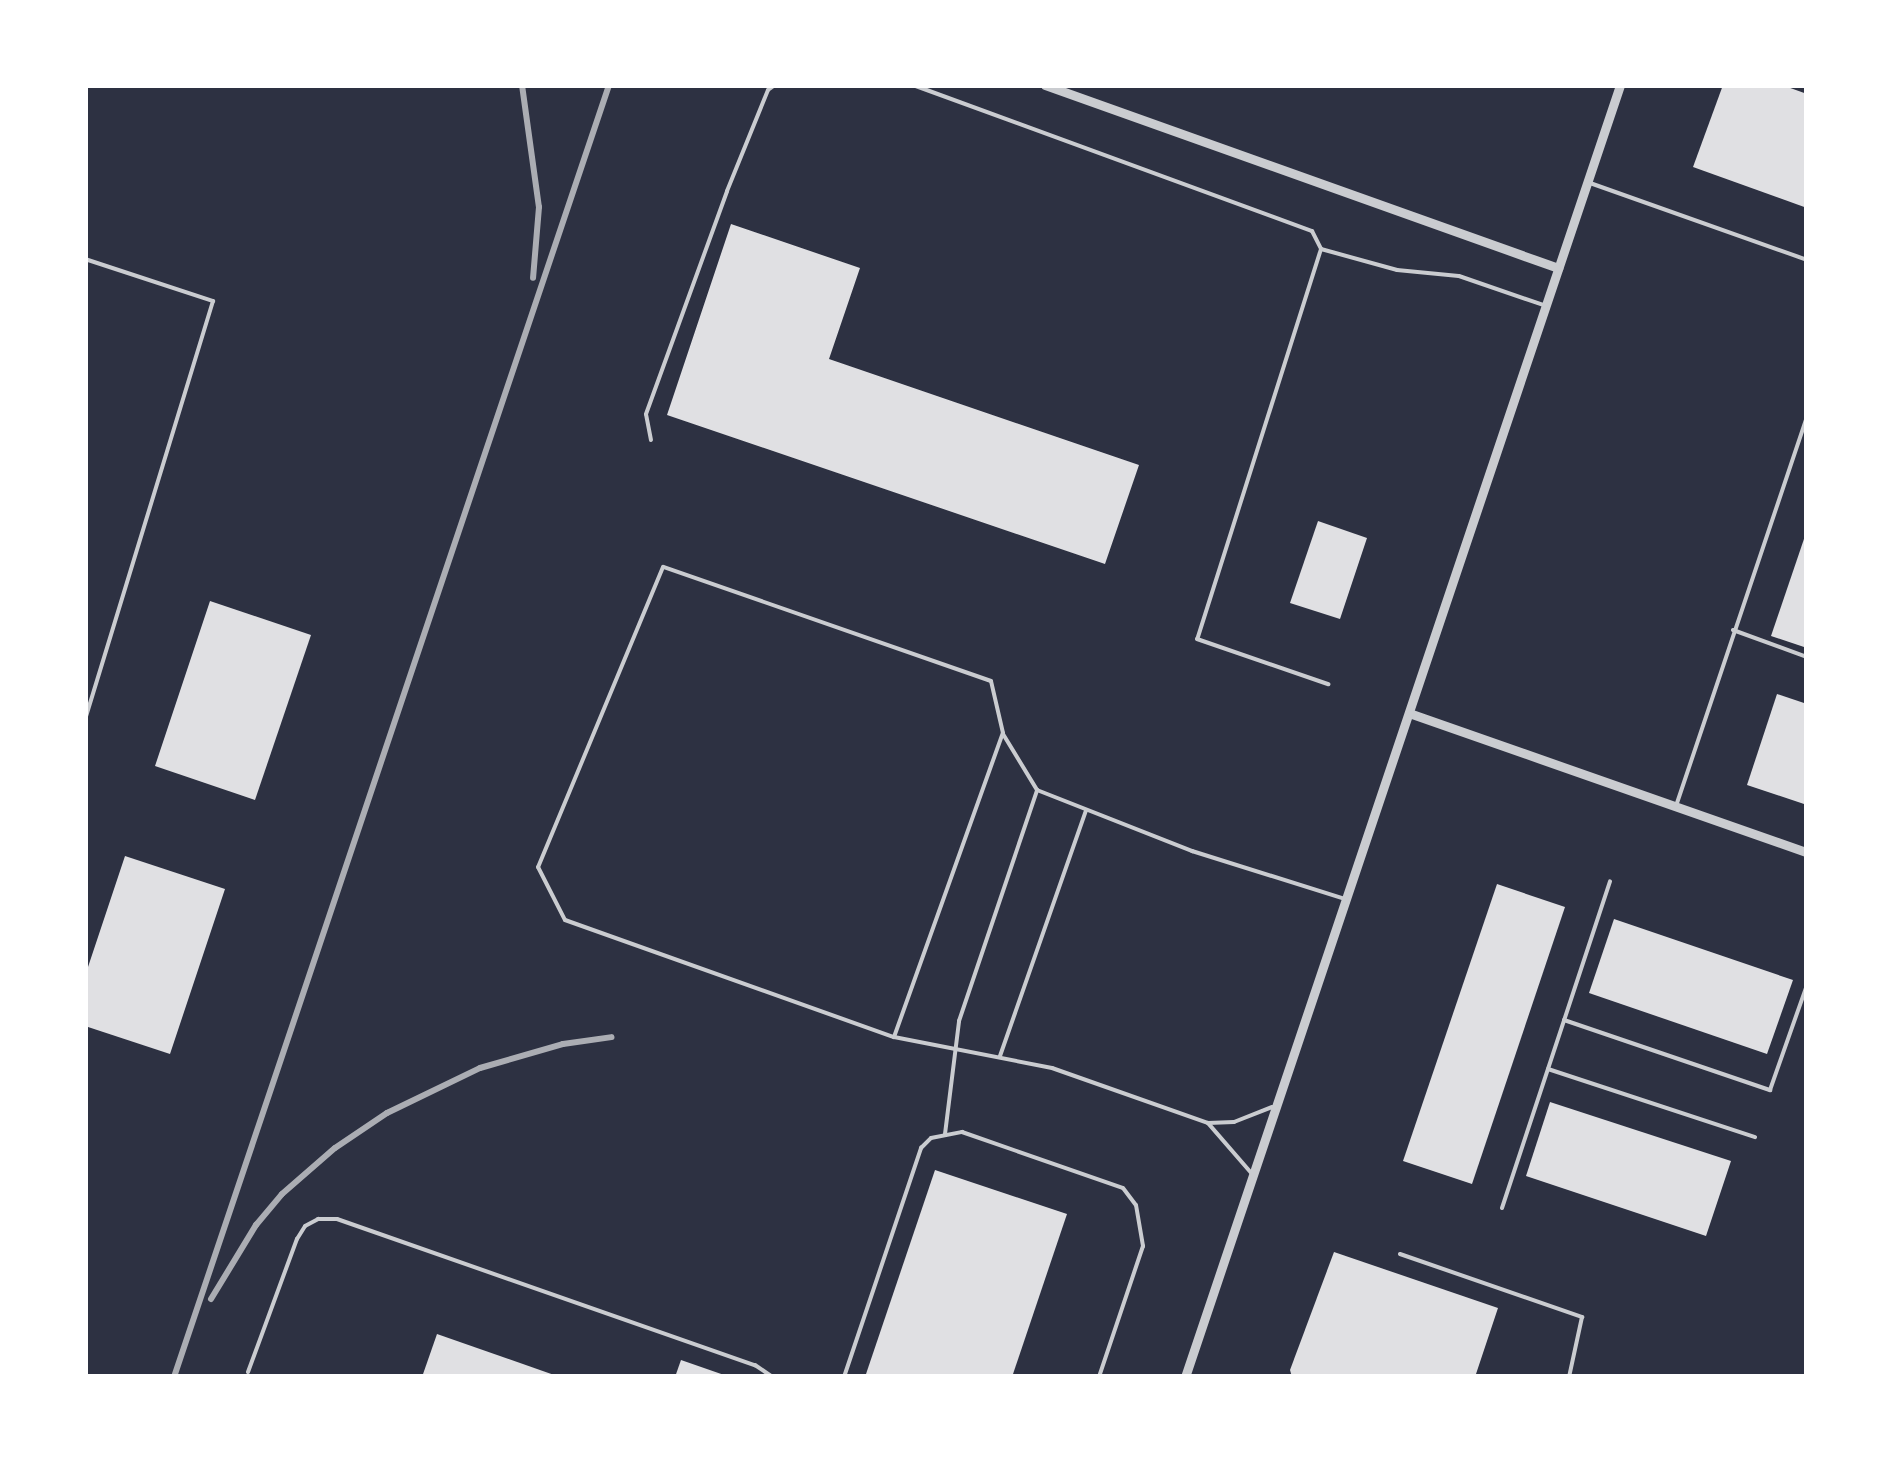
<!DOCTYPE html>
<html>
<head>
<meta charset="utf-8">
<style>
	body { margin:0 }
	#map { position:relative; width:1892px; height:1462px; overflow:hidden; background:#2d3142; font-family:Montserrat,sans-serif }
	div>[style] { position:absolute }
	.building>* { inset:0; background:#e0e0e3 }
	.service>* { height:4px; margin:-2px; padding:0 2px; transform-origin:2px; border-radius:2px; background:#caccd0 }
	.minor>* { height:9px; margin:-4.5px; padding:0 4.5px; transform-origin:4.5px; border-radius:4.5px; background:#caccd0 }
	.rail>* { height:6px; margin:-3px; padding:0 3px; transform-origin:3px; border-radius:3px; background:#abadb3 }
	span { translate:-50% -50%; white-space:nowrap; text-align:center; line-height:1.15; -webkit-text-stroke:10px #fff; paint-order:stroke }
	.frame { position:absolute; inset:0; border:88px solid #fff; pointer-events:none }
</style>
</head>
<body>
<div id="map">
	<div class="building">
		<i style="clip-path:polygon(1723px 85px,1782px 85px,1807px 94px,1807px 208px,1693px 167px)"></i>
		<i style="clip-path:polygon(731px 224px,860px 268px,829px 359px,1139px 465px,1105px 564px,667px 415px)"></i>
		<i style="clip-path:polygon(1318px 521px,1367px 538px,1340px 619px,1290px 603px)"></i>
		<i style="clip-path:polygon(1806px 533px,1807px 533px,1807px 648px,1771px 636px)"></i>
		<i style="clip-path:polygon(210px 601px,311px 635px,255px 800px,155px 766px)"></i>
		<i style="clip-path:polygon(1777px 694px,1807px 704px,1807px 805px,1747px 785px)"></i>
		<i style="clip-path:polygon(125px 856px,225px 889px,170px 1054px,85px 1026px,85px 976px)"></i>
		<i style="clip-path:polygon(1497px 884px,1565px 907px,1472px 1184px,1403px 1161px)"></i>
		<i style="clip-path:polygon(1614px 919px,1793px 980px,1767px 1054px,1589px 993px)"></i>
		<i style="clip-path:polygon(1550px 1102px,1731px 1161px,1706px 1236px,1526px 1176px)"></i>
		<i style="clip-path:polygon(935px 1170px,1067px 1214px,1012px 1377px,865px 1377px)"></i>
		<i style="clip-path:polygon(1334px 1252px,1498px 1308px,1475px 1377px,1292px 1377px,1290px 1370px)"></i>
		<i style="clip-path:polygon(437px 1334px,557px 1376px,557px 1377px,422px 1377px)"></i>
		<i style="clip-path:polygon(681px 1360px,727px 1376px,727px 1377px,675px 1377px)"></i>
	</div>
	<div class="service">
		<i style="left:913px;top:85px;width:425px;rotate:20.1deg"></i>
		<i style="left:1312px;top:231px;width:20px;rotate:63deg"></i>
		<i style="left:1321px;top:249px;width:409px;rotate:107.6deg"></i>
		<i style="left:1197px;top:639px;width:139px;rotate:19deg"></i>
		<i style="left:1590px;top:183px;width:230px;rotate:19.5deg"></i>
		<i style="left:1321px;top:249px;width:79px;rotate:15.4deg"></i>
		<i style="left:1397px;top:270px;width:62px;rotate:5.5deg"></i>
		<i style="left:1459px;top:276px;width:89px;rotate:19deg"></i>
		<i style="left:85px;top:259px;width:135px;rotate:18.2deg"></i>
		<i style="left:213px;top:301px;width:438px;rotate:107deg"></i>
		<i style="left:651px;top:440px;width:26px;rotate:-101deg"></i>
		<i style="left:646px;top:414px;width:237px;rotate:-70deg"></i>
		<i style="left:727px;top:191px;width:109px;rotate:-67.9deg"></i>
		<i style="left:768px;top:90px;width:9px;rotate:-36deg"></i>
		<i style="left:1733px;top:630px;width:79px;rotate:20deg"></i>
		<i style="left:1003px;top:734px;width:66px;rotate:58.7deg"></i>
		<i style="left:1676px;top:806px;width:411px;rotate:-71.4deg"></i>
		<i style="left:1564px;top:1020px;width:218px;rotate:18.8deg"></i>
		<i style="left:1770px;top:1090px;width:111px;rotate:-70.6deg"></i>
		<i style="left:894px;top:1037px;width:323px;rotate:-70.3deg"></i>
		<i style="left:1003px;top:733px;width:53px;rotate:-103deg"></i>
		<i style="left:991px;top:681px;width:347px;rotate:-160.8deg"></i>
		<i style="left:663px;top:567px;width:325px;rotate:112.6deg"></i>
		<i style="left:538px;top:867px;width:59px;rotate:63deg"></i>
		<i style="left:565px;top:920px;width:349px;rotate:19.6deg"></i>
		<i style="left:894px;top:1037px;width:161px;rotate:11.1deg"></i>
		<i style="left:1052px;top:1068px;width:165px;rotate:19.4deg"></i>
		<i style="left:1000px;top:1056px;width:260px;rotate:-70.7deg"></i>
		<i style="left:1548px;top:1069px;width:218px;rotate:18.2deg"></i>
		<i style="left:945px;top:1134px;width:114px;rotate:-82.9deg"></i>
		<i style="left:959px;top:1021px;width:244px;rotate:-71.3deg"></i>
		<i style="left:1037px;top:790px;width:167px;rotate:21.5deg"></i>
		<i style="left:1192px;top:851px;width:160px;rotate:17.4deg"></i>
		<i style="left:1253px;top:1175px;width:69px;rotate:-130.9deg"></i>
		<i style="left:1208px;top:1123px;width:26px;rotate:-2deg"></i>
		<i style="left:1234px;top:1122px;width:41px;rotate:-21.5deg"></i>
		<i style="left:1502px;top:1208px;width:344px;rotate:-71.7deg"></i>
		<i style="left:1400px;top:1254px;width:193px;rotate:19.1deg"></i>
		<i style="left:1582px;top:1317px;width:61px;rotate:102.2deg"></i>
		<i style="left:248px;top:1372px;width:142px;rotate:-69.8deg"></i>
		<i style="left:297px;top:1239px;width:15px;rotate:-58deg"></i>
		<i style="left:305px;top:1226px;width:15px;rotate:-28deg"></i>
		<i style="left:318px;top:1219px;width:19px"></i>
		<i style="left:337px;top:1219px;width:443px;rotate:19.3deg"></i>
		<i style="left:755px;top:1365px;width:22px;rotate:34deg"></i>
		<i style="left:844px;top:1377px;width:242px;rotate:-71.4deg"></i>
		<i style="left:921px;top:1148px;width:14px;rotate:-45deg"></i>
		<i style="left:931px;top:1138px;width:32px;rotate:-11deg"></i>
		<i style="left:962px;top:1132px;width:170px;rotate:19.2deg"></i>
		<i style="left:1123px;top:1188px;width:21px;rotate:53deg"></i>
		<i style="left:1136px;top:1205px;width:42px;rotate:80.3deg"></i>
		<i style="left:1143px;top:1246px;width:138px;rotate:108.6deg"></i>
	</div>
	<div class="minor">
		<i style="left:1045px;top:85px;width:545px;rotate:19.63deg"></i>
		<i style="left:1409px;top:713px;width:422px;rotate:19.3deg"></i>
		<i style="left:1185px;top:1377px;width:1363px;rotate:-71.39deg"></i>
	</div>
	<div class="rail">
		<i style="left:522px;top:85px;width:123px;rotate:82.1deg"></i>
		<i style="left:539px;top:207px;width:71px;rotate:94.8deg"></i>
		<i style="left:211px;top:1299px;width:87px;rotate:-58.7deg"></i>
		<i style="left:256px;top:1225px;width:40px;rotate:-50deg"></i>
		<i style="left:282px;top:1194px;width:70px;rotate:-41deg"></i>
		<i style="left:335px;top:1148px;width:63px;rotate:-33.9deg"></i>
		<i style="left:387px;top:1113px;width:103px;rotate:-25.8deg"></i>
		<i style="left:480px;top:1068px;width:86px;rotate:-16.1deg"></i>
		<i style="left:563px;top:1044px;width:49px;rotate:-8.1deg"></i>
		<i style="left:174px;top:1377px;width:1363px;rotate:-71.39deg"></i>
	</div>
	<div class="frame"></div>
</div>
</body>
</html>
